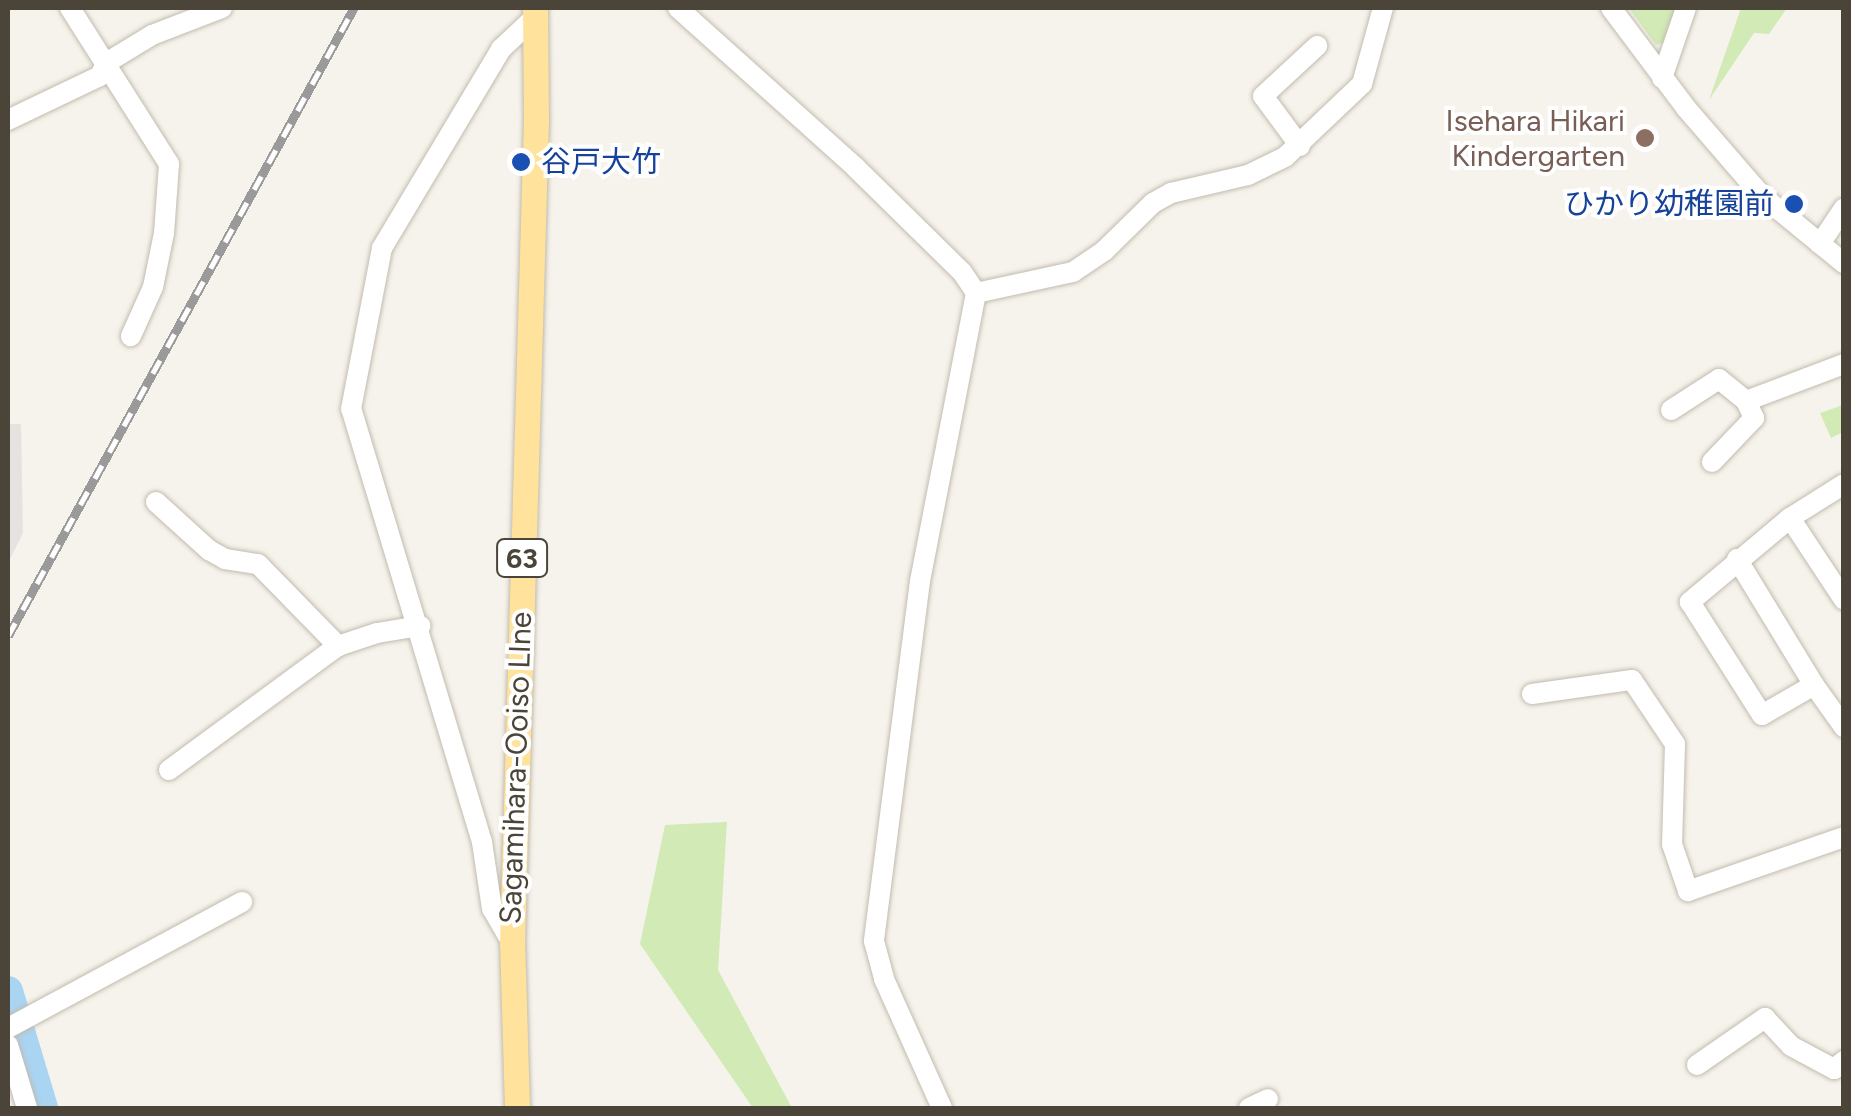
<!DOCTYPE html>
<html>
<head>
<meta charset="utf-8">
<style>
	body { margin:0 }
	#map { position:relative; width:1851px; height:1116px; overflow:hidden; background:#f6f3ec; font-family:Figtree,"Noto Sans JP",sans-serif }
	div>[style] { position:absolute }
	.green>* { inset:0; background:#d2eab5 }
	.parking>* { inset:0; background:#e5e3e0 }
	.river>* { height:30px; margin:-15px; padding:0 15px; transform-origin:15px; border-radius:15px; background:#a9d4f2 }
	.roads { filter:drop-shadow(0 0 2px #c2bbae) drop-shadow(0 0 2px #c2bbae) }
	.minor>* { height:20px; margin:-10px; padding:0 10px; transform-origin:10px; border-radius:10px; background:#fff }
	.major>* { height:25px; margin:-12.5px; padding:0 12.5px; transform-origin:12.5px; border-radius:12.5px; background:#ffe39c }
	.rail>* { height:9px; margin-top:-4.5px; transform-origin:0; background:repeating-linear-gradient(90deg,#fff 0 15px,#9a9a9a 0 30px); box-sizing:border-box; border-block:2px solid #9a9a9a }
	.dots>* { width:28px; height:28px; translate:-50% -50%; box-sizing:border-box; border:5px solid #fff; border-radius:50% }
	span { translate:-50% -50%; white-space:nowrap; text-align:center; line-height:1.15; -webkit-text-stroke:8px #fff; paint-order:stroke }
	.shield-label span { padding:2px 8px; background:#fff; border:2px solid; border-radius:8px; -webkit-text-stroke-width:0 }
	.shield-label { font-size:28px; color:#4b4439; font-weight:700 }
	.education-label { font-size:30px; color:#785e54 }
	.right { translate:-100% -50%; text-align:right }
	.transit-label { font-size:30px; color:#164399 }
	.left { translate:0 -50%; text-align:left }
	.street-label { font-size:30px; color:#4b4439 }
	.frame { position:absolute; inset:0; border:10px solid #4b4439; pointer-events:none }
</style>
</head>
<body>
<div id="map">
	<div class="green">
		<i style="clip-path:polygon(1629px 8px,1679px 8px,1668px 41px,1656px 45px)"></i>
		<i style="clip-path:polygon(1741px 8px,1787px 8px,1769px 34px,1754px 33px,1709px 100px)"></i>
		<i style="clip-path:polygon(1843px 405px,1843px 432px,1831px 438px,1820px 413px)"></i>
		<i style="clip-path:polygon(727px 822px,718px 970px,792px 1108px,753px 1108px,640px 944px,665px 825px)"></i>
	</div>
	<div class="parking">
		<i style="clip-path:polygon(8px 424px,21px 424px,23px 533px,8px 563px)"></i>
	</div>
	<div class="river">
		<i style="left:8px;top:991px;width:122px;rotate:73.3deg"></i>
	</div>
	<div class="roads">
		<div class="minor">
			<i style="left:70px;top:8px;width:185px;rotate:57.6deg"></i>
			<i style="left:169px;top:164px;width:69px;rotate:94.1deg"></i>
			<i style="left:164px;top:233px;width:55px;rotate:101.5deg"></i>
			<i style="left:153px;top:287px;width:54px;rotate:114.2deg"></i>
			<i style="left:678px;top:8px;width:238px;rotate:41.9deg"></i>
			<i style="left:855px;top:167px;width:150px;rotate:44.5deg"></i>
			<i style="left:962px;top:272px;width:25px;rotate:56deg"></i>
			<i style="left:976px;top:293px;width:293px;rotate:101deg"></i>
			<i style="left:920px;top:581px;width:363px;rotate:97.3deg"></i>
			<i style="left:874px;top:941px;width:39px;rotate:75deg"></i>
			<i style="left:884px;top:979px;width:141px;rotate:65.8deg"></i>
			<i style="left:1611px;top:8px;width:125px;rotate:53.1deg"></i>
			<i style="left:1686px;top:108px;width:116px;rotate:49.2deg"></i>
			<i style="left:1762px;top:196px;width:106px;rotate:39.3deg"></i>
			<i style="left:1662px;top:78px;width:74px;rotate:-71.1deg"></i>
			<i style="left:8px;top:120px;width:102px;rotate:-25.6deg"></i>
			<i style="left:100px;top:76px;width:14px;rotate:-65deg"></i>
			<i style="left:106px;top:63px;width:54px;rotate:-31.3deg"></i>
			<i style="left:152px;top:35px;width:75px;rotate:-21.1deg"></i>
			<i style="left:1300px;top:146px;width:62px;rotate:-126.5deg"></i>
			<i style="left:1263px;top:96px;width:74px;rotate:-42.8deg"></i>
			<i style="left:1820px;top:244px;width:43px;rotate:-56.3deg"></i>
			<i style="left:976px;top:293px;width:99px;rotate:-12.2deg"></i>
			<i style="left:1073px;top:272px;width:37px;rotate:-34deg"></i>
			<i style="left:1104px;top:251px;width:69px;rotate:-44.4deg"></i>
			<i style="left:1153px;top:203px;width:21px;rotate:-29deg"></i>
			<i style="left:1171px;top:193px;width:79px;rotate:-13.2deg"></i>
			<i style="left:1248px;top:175px;width:41px;rotate:-25.9deg"></i>
			<i style="left:1285px;top:157px;width:106px;rotate:-43.5deg"></i>
			<i style="left:1362px;top:84px;width:79px;rotate:-74.6deg"></i>
			<i style="left:1671px;top:410px;width:57px;rotate:-32.9deg"></i>
			<i style="left:1719px;top:379px;width:35px;rotate:39deg"></i>
			<i style="left:1746px;top:401px;width:105px;rotate:-20.7deg"></i>
			<i style="left:1712px;top:462px;width:61px;rotate:-46.3deg"></i>
			<i style="left:1754px;top:418px;width:19px;rotate:-115deg"></i>
			<i style="left:1844px;top:484px;width:64px;rotate:147.8deg"></i>
			<i style="left:1790px;top:518px;width:98px;rotate:56.6deg"></i>
			<i style="left:156px;top:502px;width:72px;rotate:42.2deg"></i>
			<i style="left:209px;top:550px;width:18px;rotate:29deg"></i>
			<i style="left:225px;top:559px;width:33px;rotate:9deg"></i>
			<i style="left:258px;top:564px;width:115px;rotate:45.7deg"></i>
			<i style="left:1790px;top:518px;width:131px;rotate:140deg"></i>
			<i style="left:1690px;top:602px;width:134px;rotate:57.5deg"></i>
			<i style="left:1762px;top:715px;width:60px;rotate:-30deg"></i>
			<i style="left:1814px;top:685px;width:52px;rotate:54.5deg"></i>
			<i style="left:1737px;top:559px;width:148px;rotate:58.6deg"></i>
			<i style="left:1532px;top:694px;width:101px;rotate:-8deg"></i>
			<i style="left:1632px;top:680px;width:77px;rotate:56.1deg"></i>
			<i style="left:1675px;top:744px;width:100px;rotate:91.7deg"></i>
			<i style="left:1672px;top:844px;width:50px;rotate:71.2deg"></i>
			<i style="left:1688px;top:891px;width:165px;rotate:-19.1deg"></i>
			<i style="left:169px;top:770px;width:210px;rotate:-36.3deg"></i>
			<i style="left:338px;top:646px;width:41px;rotate:-18.4deg"></i>
			<i style="left:377px;top:633px;width:44px;rotate:-9.2deg"></i>
			<i style="left:512px;top:943px;width:39px;rotate:-120deg"></i>
			<i style="left:492px;top:909px;width:68px;rotate:-98.5deg"></i>
			<i style="left:482px;top:842px;width:452px;rotate:-106.8deg"></i>
			<i style="left:351px;top:409px;width:164px;rotate:-79.1deg"></i>
			<i style="left:382px;top:248px;width:232px;rotate:-59.1deg"></i>
			<i style="left:501px;top:49px;width:48px;rotate:-43.3deg"></i>
			<i style="left:8px;top:1028px;width:266px;rotate:-28.3deg"></i>
			<i style="left:8px;top:1045px;width:66px;rotate:73.2deg"></i>
			<i style="left:1697px;top:1065px;width:83px;rotate:-34.7deg"></i>
			<i style="left:1765px;top:1018px;width:38px;rotate:47deg"></i>
			<i style="left:1791px;top:1046px;width:49px;rotate:28.1deg"></i>
			<i style="left:1834px;top:1069px;width:13px;rotate:-39deg"></i>
			<i style="left:1249px;top:1108px;width:21px;rotate:-25deg"></i>
		</div>
		<div class="major">
			<i style="left:517px;top:1108px;width:165px;rotate:-91.7deg"></i>
			<i style="left:512px;top:943px;width:823px;rotate:-88.33deg"></i>
			<i style="left:536px;top:120px;width:112px;rotate:-90.5deg"></i>
		</div>
	</div>
	<div class="rail">
		<i style="left:8px;top:636px;width:717px;rotate:-61.15deg"></i>
	</div>
	<div class="dots">
		<i style="left:1645px;top:138px;background:#8d6e63"></i>
		<i style="left:521px;top:162px;background:#1a4fb4"></i>
		<i style="left:1794px;top:204px;background:#1a4fb4"></i>
	</div>
	<div class="shield-label">
		<span style="left:522px;top:558px">63</span>
	</div>
	<div class="education-label">
		<span class="right" style="left:1625px;top:138px">Isehara Hikari<br>Kindergarten</span>
	</div>
	<div class="transit-label">
		<span class="left" style="left:541px;top:162px">谷戸大竹</span>
		<span class="right" style="left:1774px;top:204px">ひかり幼稚園前</span>
	</div>
	<div class="street-label">
		<span style="left:516px;top:768px;rotate:-88deg">Sagamihara-Ooiso LIne</span>
	</div>
	<div class="frame"></div>
</div>
</body>
</html>
